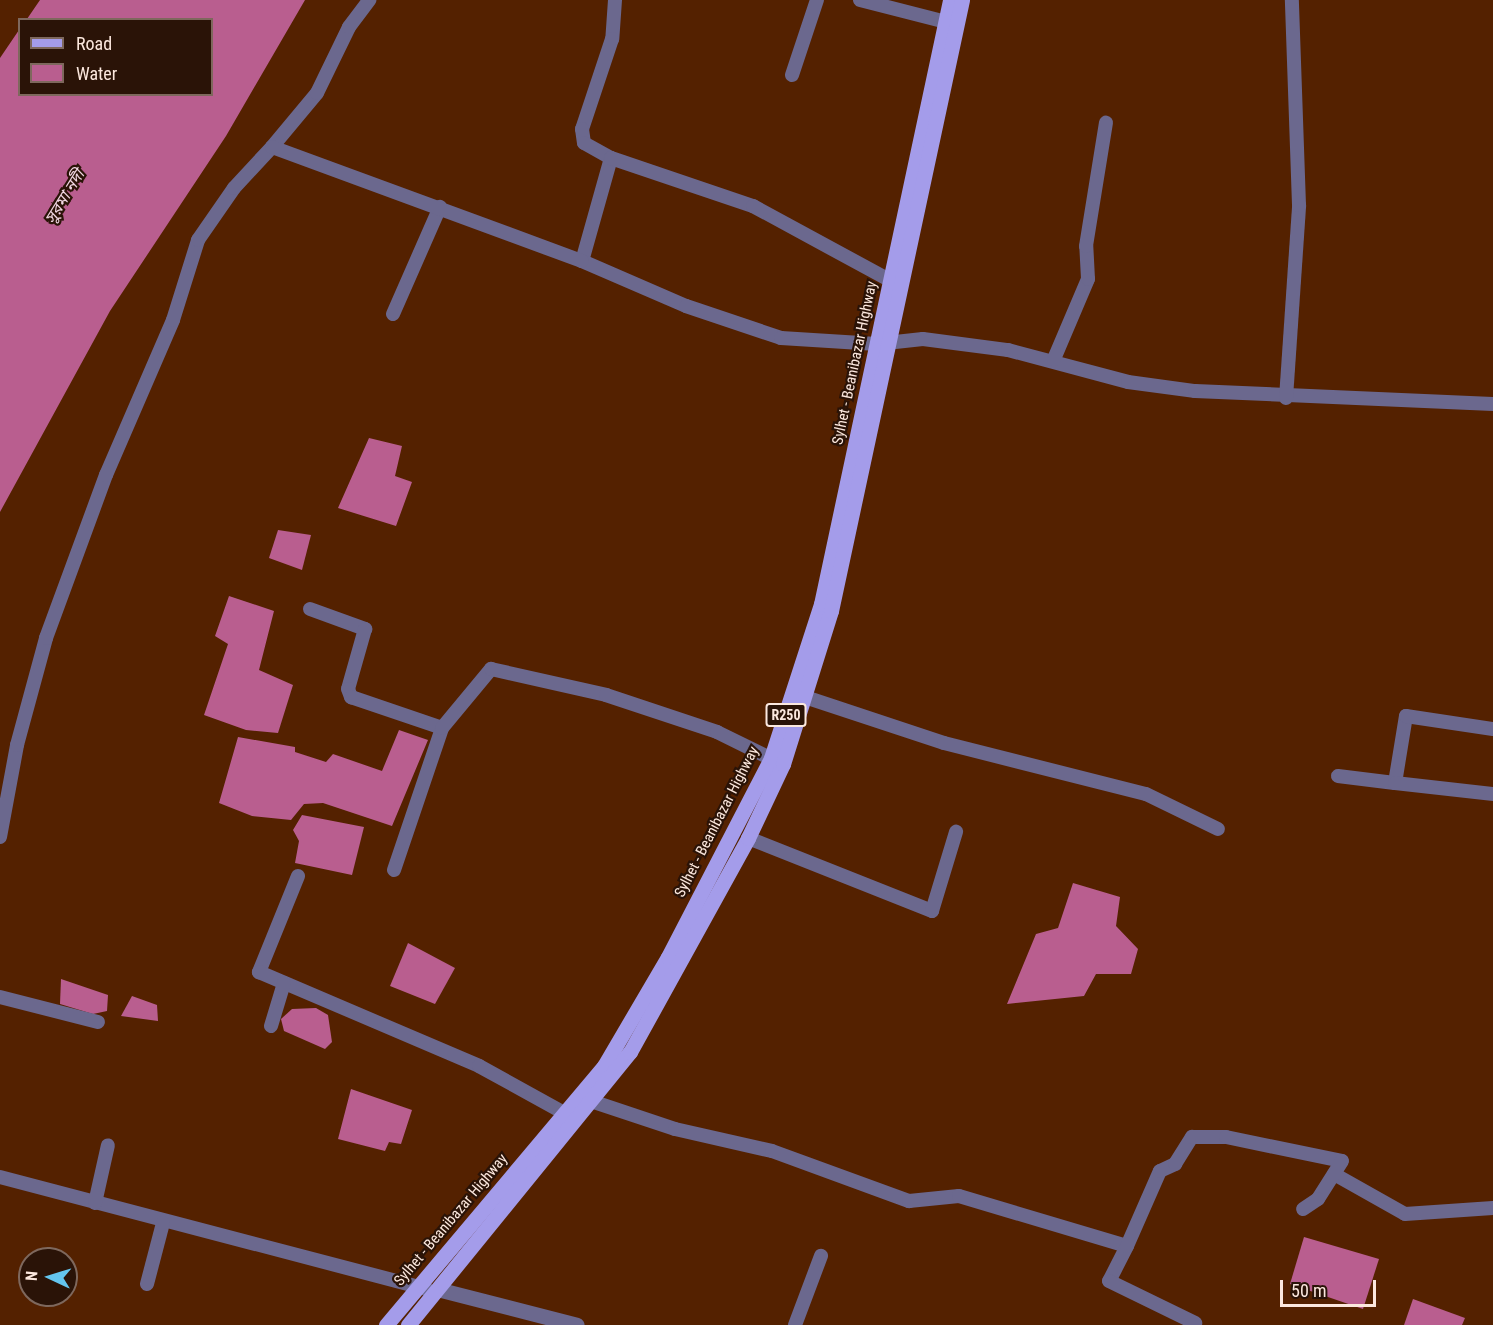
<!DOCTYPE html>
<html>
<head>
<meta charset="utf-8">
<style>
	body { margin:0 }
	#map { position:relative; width:1493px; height:1325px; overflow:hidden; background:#542100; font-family:"Roboto Condensed","Noto Sans Bengali",sans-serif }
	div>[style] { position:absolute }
	.water>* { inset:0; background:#b95e8f }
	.minor>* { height:14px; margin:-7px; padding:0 7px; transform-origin:7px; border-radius:7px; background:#6b688e }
	.tertiary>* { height:15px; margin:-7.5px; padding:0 7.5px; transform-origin:7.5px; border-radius:7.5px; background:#6b688e }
	.primary>* { height:15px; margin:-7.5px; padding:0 7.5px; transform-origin:7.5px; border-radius:7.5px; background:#a49cea }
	span { translate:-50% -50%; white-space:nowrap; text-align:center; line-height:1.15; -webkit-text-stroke:4.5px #2a1307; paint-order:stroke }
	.shield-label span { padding:2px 4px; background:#2a1307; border:2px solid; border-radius:4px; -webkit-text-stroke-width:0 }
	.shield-label { font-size:14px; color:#fce8de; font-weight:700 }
	.street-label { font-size:15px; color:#fce8de }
	.water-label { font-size:16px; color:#f1d7e3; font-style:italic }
	.legend { position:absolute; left:18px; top:18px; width:195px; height:78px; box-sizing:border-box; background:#2a1307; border:2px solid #7e685d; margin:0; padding:8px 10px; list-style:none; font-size:18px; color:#fce8de }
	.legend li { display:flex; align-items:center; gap:12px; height:30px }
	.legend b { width:30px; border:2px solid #7e685d }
	.north { position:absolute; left:18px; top:1247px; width:60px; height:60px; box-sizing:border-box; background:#2a1307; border:2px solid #7e685d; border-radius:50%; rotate:274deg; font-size:16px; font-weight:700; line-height:24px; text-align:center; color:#fce8de }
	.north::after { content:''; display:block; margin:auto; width:21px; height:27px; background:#64c5ee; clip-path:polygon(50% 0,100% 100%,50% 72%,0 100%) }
	.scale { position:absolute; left:1280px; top:1280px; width:96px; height:27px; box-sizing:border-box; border:3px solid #fce8de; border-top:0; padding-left:8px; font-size:18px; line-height:21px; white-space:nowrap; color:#fce8de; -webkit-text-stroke:4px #2a1307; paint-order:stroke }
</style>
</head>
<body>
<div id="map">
	<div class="water">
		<i style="clip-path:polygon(40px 0,305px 0,226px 136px,110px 311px,0 512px,0 58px,19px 30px,20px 94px,212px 94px,212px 20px,27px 19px)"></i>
		<i style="clip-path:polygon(369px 438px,402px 446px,395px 476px,412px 482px,396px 526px,338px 508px)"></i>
		<i style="clip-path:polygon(278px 530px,311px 535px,302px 570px,269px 558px)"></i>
		<i style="clip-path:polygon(229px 596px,274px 611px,259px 670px,293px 685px,278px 733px,246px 730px,204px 715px,228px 644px,215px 636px)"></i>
		<i style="clip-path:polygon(399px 730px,428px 740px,392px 826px,323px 803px,304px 804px,291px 820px,252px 816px,219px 803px,238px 737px,295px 747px,295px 752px,326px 762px,333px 754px,382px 771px)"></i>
		<i style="clip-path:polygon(302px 815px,364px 827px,352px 875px,295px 863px,299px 841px,293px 830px)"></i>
		<i style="clip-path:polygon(1073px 883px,1120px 897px,1116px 926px,1138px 949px,1131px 974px,1096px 974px,1084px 996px,1007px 1004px,1036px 934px,1058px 928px)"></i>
		<i style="clip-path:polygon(408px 943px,455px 968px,435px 1004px,390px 986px)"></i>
		<i style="clip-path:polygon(61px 979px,108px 995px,107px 1011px,93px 1014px,60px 1004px)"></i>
		<i style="clip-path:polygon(132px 996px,157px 1005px,158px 1021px,121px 1016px)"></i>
		<i style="clip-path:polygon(316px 1008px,328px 1015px,332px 1042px,325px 1049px,284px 1031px,281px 1019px,292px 1009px)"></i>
		<i style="clip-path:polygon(351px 1089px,412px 1110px,401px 1144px,389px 1142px,385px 1151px,338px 1139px)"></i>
		<i style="clip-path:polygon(1304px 1237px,1379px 1259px,1363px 1309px,1290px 1284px)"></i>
		<i style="clip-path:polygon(1413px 1299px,1465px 1318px,1462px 1325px,1404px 1325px)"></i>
	</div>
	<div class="minor">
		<i style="left:615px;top:0;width:39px;rotate:94deg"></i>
		<i style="left:612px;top:39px;width:95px;rotate:108.4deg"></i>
		<i style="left:582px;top:129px;width:14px;rotate:82deg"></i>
		<i style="left:584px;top:143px;width:31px;rotate:29deg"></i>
		<i style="left:611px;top:158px;width:107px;rotate:105.7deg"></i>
		<i style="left:582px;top:261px;width:113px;rotate:23.4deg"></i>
		<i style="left:686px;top:306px;width:100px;rotate:18.6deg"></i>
		<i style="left:781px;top:338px;width:96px;rotate:3.6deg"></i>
		<i style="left:877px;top:344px;width:46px;rotate:-6.2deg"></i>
		<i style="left:923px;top:339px;width:86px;rotate:7.4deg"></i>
		<i style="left:1008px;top:350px;width:124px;rotate:14.9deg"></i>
		<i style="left:1128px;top:382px;width:68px;rotate:7.7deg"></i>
		<i style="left:1195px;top:391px;width:298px;rotate:2.5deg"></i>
		<i style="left:860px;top:0;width:97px;rotate:14.3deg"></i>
		<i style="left:792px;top:75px;width:79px;rotate:-71.6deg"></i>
		<i style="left:272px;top:147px;width:70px;rotate:-50.2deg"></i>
		<i style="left:317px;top:93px;width:73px;rotate:-64.1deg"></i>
		<i style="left:349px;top:27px;width:34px;rotate:-53deg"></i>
		<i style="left:611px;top:158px;width:150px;rotate:18.7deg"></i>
		<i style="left:753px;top:206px;width:157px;rotate:28.5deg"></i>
		<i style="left:393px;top:314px;width:117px;rotate:-66.3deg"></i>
		<i style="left:1054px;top:359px;width:87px;rotate:-67deg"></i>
		<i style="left:1088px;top:279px;width:33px;rotate:-93deg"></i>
		<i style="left:1086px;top:246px;width:125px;rotate:-80.8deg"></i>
		<i style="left:1286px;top:398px;width:193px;rotate:-86.1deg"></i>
		<i style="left:1299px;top:205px;width:205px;rotate:-92deg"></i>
		<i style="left:310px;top:609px;width:59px;rotate:20deg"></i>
		<i style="left:365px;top:629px;width:62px;rotate:105.8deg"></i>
		<i style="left:348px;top:689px;width:9px;rotate:69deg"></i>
		<i style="left:351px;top:697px;width:96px;rotate:18.8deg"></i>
		<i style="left:805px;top:697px;width:146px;rotate:18.3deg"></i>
		<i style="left:944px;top:743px;width:208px;rotate:14.2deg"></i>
		<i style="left:1146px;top:794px;width:80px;rotate:25.9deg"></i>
		<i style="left:1338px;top:776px;width:57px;rotate:7deg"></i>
		<i style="left:1395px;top:783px;width:68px;rotate:-80.7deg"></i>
		<i style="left:1406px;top:716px;width:88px;rotate:8.5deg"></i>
		<i style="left:1395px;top:783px;width:99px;rotate:6.4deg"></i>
		<i style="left:0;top:837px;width:94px;rotate:-79.5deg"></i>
		<i style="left:17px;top:745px;width:111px;rotate:-74.8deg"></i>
		<i style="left:46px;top:638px;width:174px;rotate:-69.8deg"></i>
		<i style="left:106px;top:475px;width:169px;rotate:-66.6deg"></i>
		<i style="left:173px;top:320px;width:84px;rotate:-72.6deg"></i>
		<i style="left:198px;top:240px;width:63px;rotate:-55.3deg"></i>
		<i style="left:234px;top:188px;width:56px;rotate:-47.2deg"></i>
		<i style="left:272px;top:147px;width:330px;rotate:20.2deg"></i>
		<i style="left:748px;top:838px;width:198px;rotate:21.6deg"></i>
		<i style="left:932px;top:911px;width:83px;rotate:-73.1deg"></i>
		<i style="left:394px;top:870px;width:150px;rotate:-71.3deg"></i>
		<i style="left:442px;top:728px;width:77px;rotate:-50.3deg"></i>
		<i style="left:491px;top:669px;width:118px;rotate:12.7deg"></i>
		<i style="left:606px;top:695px;width:117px;rotate:18.4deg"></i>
		<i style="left:717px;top:732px;width:68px;rotate:26.2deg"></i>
		<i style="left:298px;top:876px;width:104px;rotate:112.1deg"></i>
		<i style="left:259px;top:972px;width:239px;rotate:23.1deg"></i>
		<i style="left:479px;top:1066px;width:97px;rotate:28.9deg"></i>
		<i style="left:0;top:997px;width:101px;rotate:14.3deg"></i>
		<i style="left:271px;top:1026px;width:45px;rotate:-73.2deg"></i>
		<i style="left:594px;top:1102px;width:85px;rotate:18.4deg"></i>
		<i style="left:675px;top:1129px;width:99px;rotate:12.8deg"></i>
		<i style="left:772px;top:1151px;width:146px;rotate:20.1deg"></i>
		<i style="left:909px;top:1201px;width:50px;rotate:-5.7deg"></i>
		<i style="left:959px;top:1196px;width:175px;rotate:16.6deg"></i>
		<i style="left:1127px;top:1246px;width:39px;rotate:117deg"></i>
		<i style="left:1109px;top:1281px;width:96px;rotate:26deg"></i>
		<i style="left:1334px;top:1174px;width:81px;rotate:29.4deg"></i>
		<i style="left:1405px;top:1214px;width:88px;rotate:-3.9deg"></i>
		<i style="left:0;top:1177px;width:441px;rotate:14.7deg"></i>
		<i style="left:95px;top:1203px;width:59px;rotate:-77.4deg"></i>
		<i style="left:1127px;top:1246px;width:82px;rotate:-66.3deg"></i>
		<i style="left:1160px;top:1171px;width:17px;rotate:-25deg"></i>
		<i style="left:1175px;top:1164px;width:32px;rotate:-58deg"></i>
		<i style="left:1192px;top:1137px;width:34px"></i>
		<i style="left:1226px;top:1137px;width:118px;rotate:11.7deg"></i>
		<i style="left:1342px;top:1161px;width:45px;rotate:122.3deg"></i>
		<i style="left:1318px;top:1199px;width:18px;rotate:146deg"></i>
		<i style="left:147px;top:1284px;width:63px;rotate:-75.3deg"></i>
		<i style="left:795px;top:1325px;width:74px;rotate:-69.4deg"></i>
	</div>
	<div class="tertiary">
		<i style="left:441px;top:1290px;width:140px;rotate:14.4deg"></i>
	</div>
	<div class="primary">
		<i style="left:386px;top:1325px;width:339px;rotate:-49.9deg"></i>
		<i style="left:604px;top:1066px;width:126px;rotate:-59.6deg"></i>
		<i style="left:668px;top:957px;width:224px;rotate:-62.6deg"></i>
		<i style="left:771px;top:758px;width:162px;rotate:-72deg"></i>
		<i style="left:821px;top:604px;width:618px;rotate:-77.94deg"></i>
		<i style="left:408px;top:1325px;width:352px;rotate:-50.9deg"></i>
		<i style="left:630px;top:1052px;width:244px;rotate:-61.1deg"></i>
		<i style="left:748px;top:838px;width:82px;rotate:-64.7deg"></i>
		<i style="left:783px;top:764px;width:160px;rotate:-72.6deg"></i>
		<i style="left:831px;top:611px;width:625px;rotate:-77.9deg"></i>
	</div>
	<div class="shield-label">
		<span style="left:786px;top:715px">R250</span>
	</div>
	<div class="street-label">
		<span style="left:855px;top:363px;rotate:-78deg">Sylhet - Beanibazar Highway</span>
		<span style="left:717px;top:822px;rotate:-63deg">Sylhet - Beanibazar Highway</span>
		<span style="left:451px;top:1220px;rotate:-50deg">Sylhet - Beanibazar Highway</span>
	</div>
	<div class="water-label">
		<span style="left:65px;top:197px;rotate:-58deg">সুরমা নদী</span>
	</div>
	<ul class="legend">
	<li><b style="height:8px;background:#a49cea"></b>Road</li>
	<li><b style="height:16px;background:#b95e8f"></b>Water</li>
	</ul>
	<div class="north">N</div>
	<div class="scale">50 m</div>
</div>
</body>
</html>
